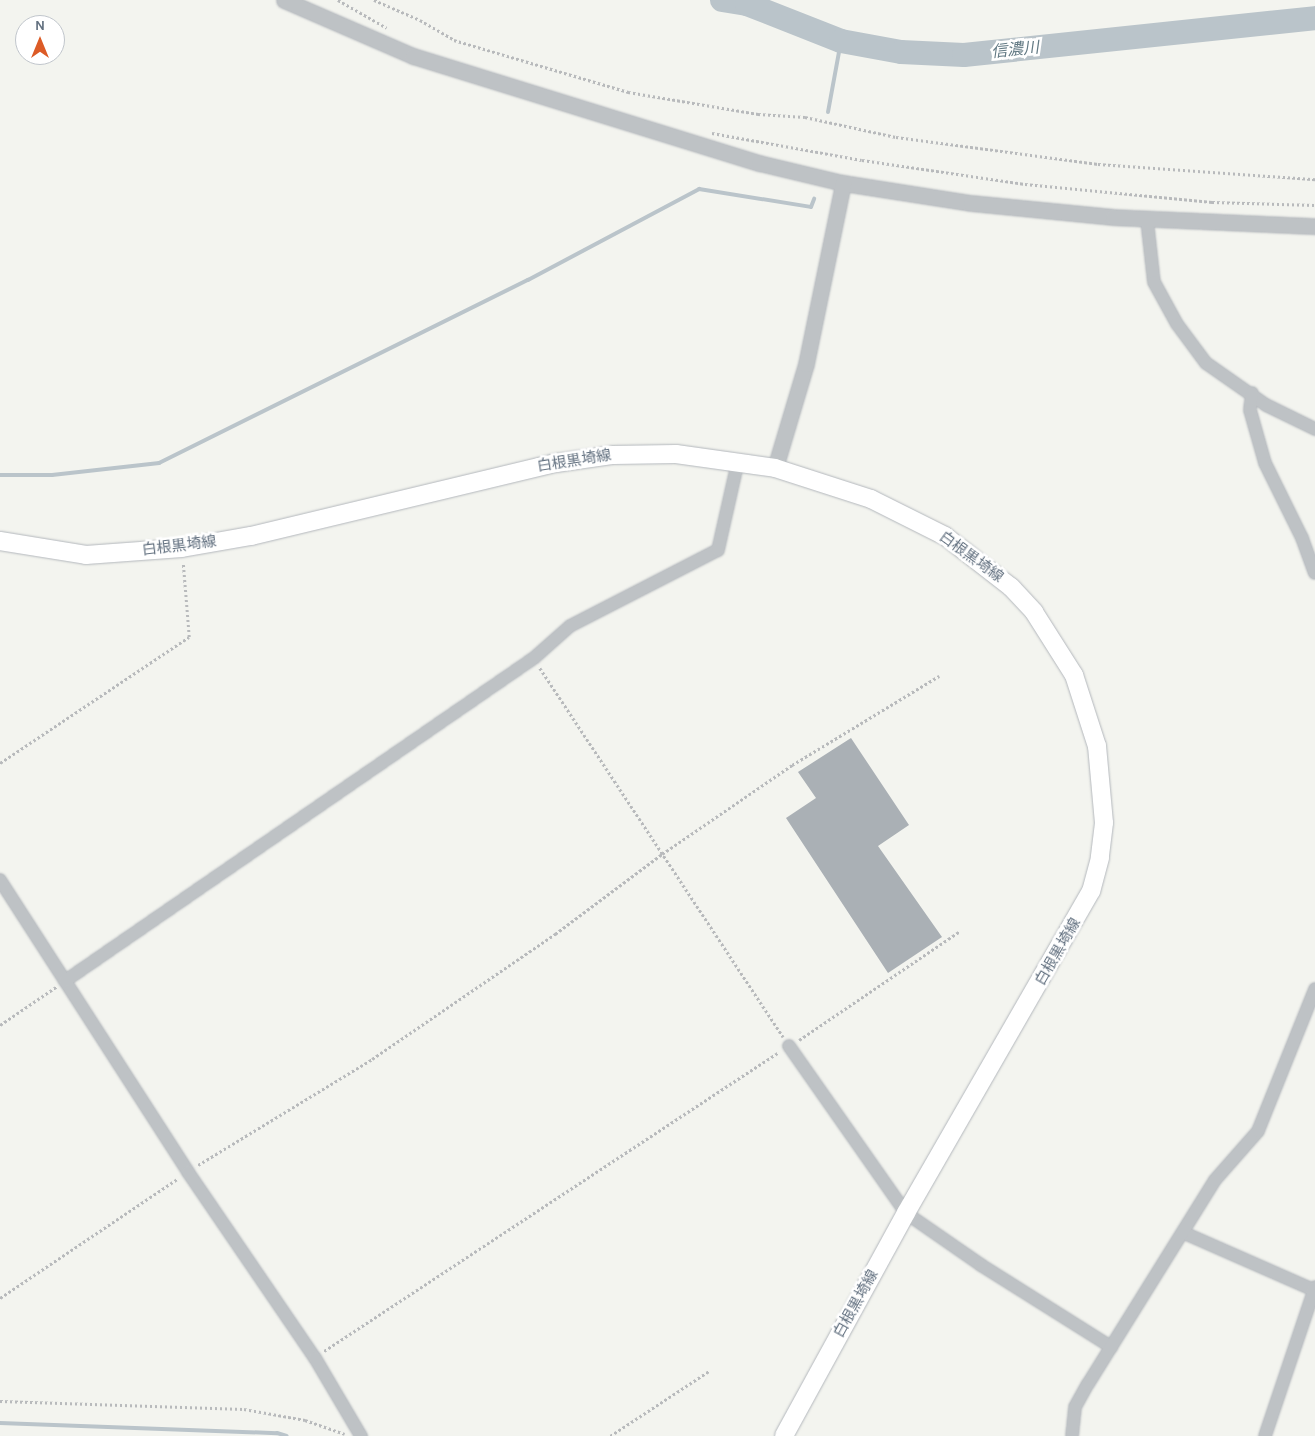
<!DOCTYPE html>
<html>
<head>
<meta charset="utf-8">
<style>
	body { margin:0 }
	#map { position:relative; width:1315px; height:1436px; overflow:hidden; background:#f3f4ef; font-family:Karla,"Noto Sans JP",sans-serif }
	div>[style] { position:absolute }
	.stream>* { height:4px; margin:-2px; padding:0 2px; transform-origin:2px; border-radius:2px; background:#bac4ca }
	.river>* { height:24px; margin:-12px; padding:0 12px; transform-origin:12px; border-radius:12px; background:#bac4ca }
	.building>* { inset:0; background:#aab0b5 }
	.path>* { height:2.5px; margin-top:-1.25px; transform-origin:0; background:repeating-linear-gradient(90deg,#b8babc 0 2.5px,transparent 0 5px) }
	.roads { filter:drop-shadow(0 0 1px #b3b7bc) drop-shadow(0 0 1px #b3b7bc) }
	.minor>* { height:12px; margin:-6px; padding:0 6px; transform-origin:6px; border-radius:6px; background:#bec2c5 }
	.tertiary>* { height:15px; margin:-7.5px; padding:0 7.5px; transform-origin:7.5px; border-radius:7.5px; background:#bec2c5 }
	.secondary>* { height:18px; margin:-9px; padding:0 9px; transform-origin:9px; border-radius:9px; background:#fff }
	span { translate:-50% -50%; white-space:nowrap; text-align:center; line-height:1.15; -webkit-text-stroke:5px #fff; paint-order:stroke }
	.street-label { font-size:15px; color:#637180 }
	.water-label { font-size:16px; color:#637a84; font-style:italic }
	.north { position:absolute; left:15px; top:15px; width:50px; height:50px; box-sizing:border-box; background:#fff; border:1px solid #c1c6cc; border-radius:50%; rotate:0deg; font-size:14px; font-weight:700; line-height:20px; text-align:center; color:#637180 }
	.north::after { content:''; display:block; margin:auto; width:18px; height:22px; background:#dc5b26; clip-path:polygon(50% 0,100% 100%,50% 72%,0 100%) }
</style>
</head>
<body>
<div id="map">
	<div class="stream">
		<i style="left:828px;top:112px;width:72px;rotate:-79.6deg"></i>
		<i style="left:0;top:475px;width:52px"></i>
		<i style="left:52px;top:475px;width:108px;rotate:-6.4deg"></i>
		<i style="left:159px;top:463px;width:412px;rotate:-26.4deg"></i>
		<i style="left:528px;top:280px;width:194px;rotate:-28deg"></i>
		<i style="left:699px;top:189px;width:113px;rotate:9.1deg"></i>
		<i style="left:811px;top:207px;width:9px;rotate:-69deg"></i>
		<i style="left:0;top:1423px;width:277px;rotate:2.1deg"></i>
		<i style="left:277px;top:1433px;width:10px;rotate:17deg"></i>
	</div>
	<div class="river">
		<i style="left:722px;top:0;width:25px;rotate:9deg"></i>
		<i style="left:747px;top:4px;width:101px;rotate:21.5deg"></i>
		<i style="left:841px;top:41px;width:61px;rotate:10.4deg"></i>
		<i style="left:901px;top:52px;width:63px;rotate:2.7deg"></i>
		<i style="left:964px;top:55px;width:353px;rotate:-6deg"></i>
	</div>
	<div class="building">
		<i style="clip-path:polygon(851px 738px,909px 825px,878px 846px,942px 937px,888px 973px,786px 818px,816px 798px,798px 772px)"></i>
	</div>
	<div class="path">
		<i style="left:338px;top:0;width:56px;rotate:29.7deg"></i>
		<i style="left:374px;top:0;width:50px;rotate:23.5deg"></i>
		<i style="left:420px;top:20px;width:39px;rotate:30deg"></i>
		<i style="left:454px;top:40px;width:182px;rotate:16.6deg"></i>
		<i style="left:628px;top:92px;width:132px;rotate:9.6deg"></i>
		<i style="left:758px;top:114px;width:47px;rotate:3.7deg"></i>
		<i style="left:805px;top:117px;width:93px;rotate:12.4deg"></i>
		<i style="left:896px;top:137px;width:204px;rotate:7.6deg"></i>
		<i style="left:1098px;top:164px;width:218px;rotate:4deg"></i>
		<i style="left:712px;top:133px;width:152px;rotate:10.2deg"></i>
		<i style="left:862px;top:160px;width:165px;rotate:8.4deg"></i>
		<i style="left:1025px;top:184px;width:188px;rotate:5.5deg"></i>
		<i style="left:1212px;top:202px;width:103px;rotate:1.7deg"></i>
		<i style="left:540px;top:668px;width:442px;rotate:56.6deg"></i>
		<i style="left:0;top:763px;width:227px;rotate:-33.7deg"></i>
		<i style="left:189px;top:637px;width:74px;rotate:-94.6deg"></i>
		<i style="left:0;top:1025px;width:68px;rotate:-34.2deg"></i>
		<i style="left:799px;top:1040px;width:194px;rotate:-34.1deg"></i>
		<i style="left:198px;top:1165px;width:204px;rotate:-31.3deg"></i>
		<i style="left:372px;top:1059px;width:222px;rotate:-34.3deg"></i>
		<i style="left:555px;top:934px;width:134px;rotate:-36.8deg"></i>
		<i style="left:662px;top:854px;width:158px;rotate:-34.4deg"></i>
		<i style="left:792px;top:765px;width:172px;rotate:-31.2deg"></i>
		<i style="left:0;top:1298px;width:213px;rotate:-33.9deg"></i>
		<i style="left:324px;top:1351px;width:544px;rotate:-33.31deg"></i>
		<i style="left:0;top:1401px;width:244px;rotate:1.9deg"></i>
		<i style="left:244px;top:1409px;width:62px;rotate:10.2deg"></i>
		<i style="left:305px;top:1420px;width:42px;rotate:19.3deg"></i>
		<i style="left:610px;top:1436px;width:118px;rotate:-33.3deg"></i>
	</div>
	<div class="roads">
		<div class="minor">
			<i style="left:1147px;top:220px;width:62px;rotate:83.6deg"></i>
			<i style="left:1154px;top:282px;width:48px;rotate:61.3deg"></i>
			<i style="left:1177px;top:324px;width:49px;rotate:53.4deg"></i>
			<i style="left:1206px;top:363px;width:73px;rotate:35deg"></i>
			<i style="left:1266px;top:405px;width:55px;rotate:26.1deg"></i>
			<i style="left:1252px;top:393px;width:17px;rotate:97deg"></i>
			<i style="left:1250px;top:410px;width:55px;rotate:74.2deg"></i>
			<i style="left:1265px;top:463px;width:84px;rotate:63.7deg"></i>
			<i style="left:1302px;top:538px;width:37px;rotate:70deg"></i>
			<i style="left:0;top:880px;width:347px;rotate:57.2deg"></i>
			<i style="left:188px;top:1172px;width:225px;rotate:55.7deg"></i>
			<i style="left:315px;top:1358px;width:91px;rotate:59.5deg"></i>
			<i style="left:65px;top:981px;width:569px;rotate:-34.56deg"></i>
			<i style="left:534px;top:658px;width:48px;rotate:-41.6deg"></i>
			<i style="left:570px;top:626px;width:166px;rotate:-27.2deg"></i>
			<i style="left:718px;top:550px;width:91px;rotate:-77.3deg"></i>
			<i style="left:789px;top:1046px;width:204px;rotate:55deg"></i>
			<i style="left:906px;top:1213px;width:91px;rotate:34.7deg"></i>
			<i style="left:981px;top:1265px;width:154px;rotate:32.2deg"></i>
			<i style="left:1184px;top:1233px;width:142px;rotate:23.7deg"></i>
			<i style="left:1072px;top:1436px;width:29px;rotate:-84deg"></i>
			<i style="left:1075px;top:1407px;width:26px;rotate:-61deg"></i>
			<i style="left:1088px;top:1384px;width:240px;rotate:-58.1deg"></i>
			<i style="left:1215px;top:1180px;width:65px;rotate:-48.7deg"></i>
			<i style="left:1258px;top:1131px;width:153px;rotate:-68.1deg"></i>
			<i style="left:1265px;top:1436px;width:157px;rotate:-71.4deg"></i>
		</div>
		<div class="tertiary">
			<i style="left:284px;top:0;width:141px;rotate:23.5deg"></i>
			<i style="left:413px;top:56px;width:362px;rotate:17.2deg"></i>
			<i style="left:759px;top:163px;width:86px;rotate:13.4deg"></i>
			<i style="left:843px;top:183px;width:130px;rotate:8.9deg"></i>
			<i style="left:971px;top:203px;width:143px;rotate:5.6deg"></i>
			<i style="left:1113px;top:217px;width:202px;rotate:2.6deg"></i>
			<i style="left:775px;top:468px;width:109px;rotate:-73.4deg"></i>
			<i style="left:806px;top:364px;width:185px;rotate:-78.4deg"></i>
		</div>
		<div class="secondary">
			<i style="left:0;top:541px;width:87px;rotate:9.2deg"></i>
			<i style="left:86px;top:555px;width:96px;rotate:-4.2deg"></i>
			<i style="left:182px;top:548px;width:70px;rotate:-9.9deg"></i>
			<i style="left:251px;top:536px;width:314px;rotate:-13.5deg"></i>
			<i style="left:556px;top:463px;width:58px;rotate:-8deg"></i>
			<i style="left:613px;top:455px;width:63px;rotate:-0.9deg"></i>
			<i style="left:676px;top:454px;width:100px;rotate:8deg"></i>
			<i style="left:775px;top:468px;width:101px;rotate:17.9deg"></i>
			<i style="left:871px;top:499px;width:83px;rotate:26.6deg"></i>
			<i style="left:945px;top:536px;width:83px;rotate:37.7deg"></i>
			<i style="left:1011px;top:587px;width:34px;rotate:47deg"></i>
			<i style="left:1034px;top:612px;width:75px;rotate:57.6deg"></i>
			<i style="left:1074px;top:675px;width:75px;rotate:72.1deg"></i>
			<i style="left:1097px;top:746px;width:77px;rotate:84.8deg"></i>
			<i style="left:1104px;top:823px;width:35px;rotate:97deg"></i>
			<i style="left:1100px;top:858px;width:34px;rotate:105deg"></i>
			<i style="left:1091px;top:891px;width:371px;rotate:119.9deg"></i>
			<i style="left:906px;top:1213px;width:254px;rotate:118.7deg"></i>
		</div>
	</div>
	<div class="street-label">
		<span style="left:574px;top:461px;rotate:-9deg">白根黒埼線</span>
		<span style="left:179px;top:546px;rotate:-7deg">白根黒埼線</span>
		<span style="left:971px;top:557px;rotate:36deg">白根黒埼線</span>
		<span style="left:1058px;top:952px;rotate:-60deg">白根黒埼線</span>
		<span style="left:856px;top:1304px;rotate:-61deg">白根黒埼線</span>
	</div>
	<div class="water-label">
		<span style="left:1015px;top:50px;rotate:-6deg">信濃川</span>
	</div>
	<div class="north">N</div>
</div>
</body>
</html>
